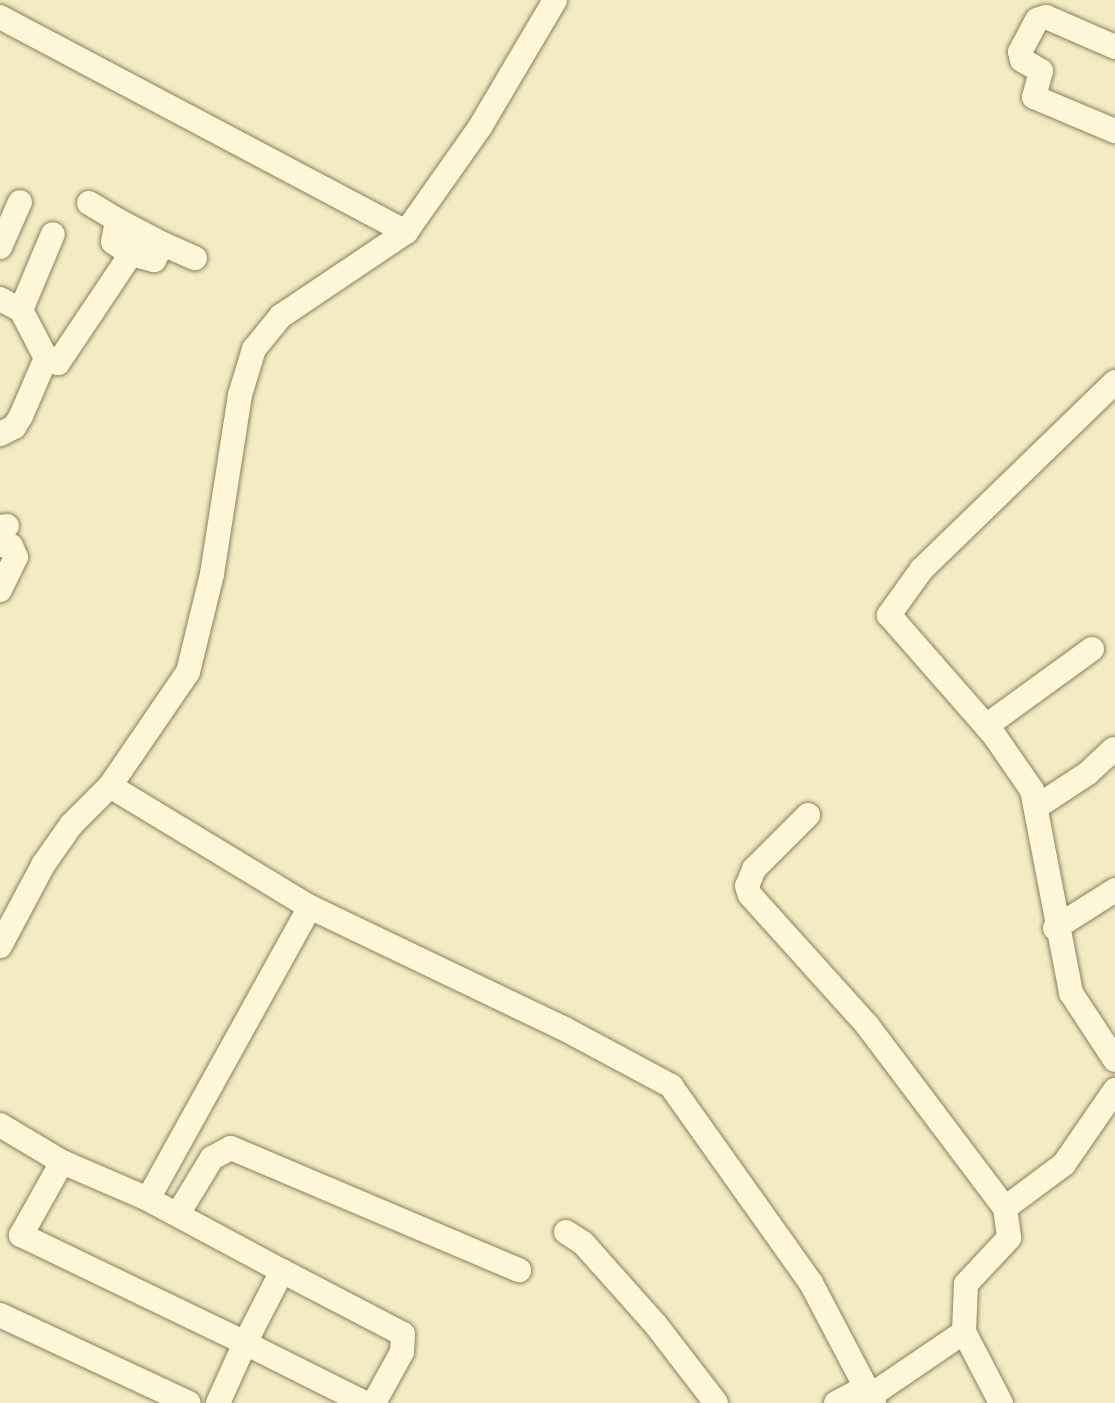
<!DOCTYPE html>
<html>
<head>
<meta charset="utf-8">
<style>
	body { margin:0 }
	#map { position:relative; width:1115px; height:1403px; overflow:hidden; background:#f2ecc4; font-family:"Playfair Display",serif }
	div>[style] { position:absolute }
	.roads { filter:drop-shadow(0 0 2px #8f7f58) drop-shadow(0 0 2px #8f7f58) }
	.minor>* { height:24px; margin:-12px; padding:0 12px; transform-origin:12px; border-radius:12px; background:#fcf7d8 }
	span { translate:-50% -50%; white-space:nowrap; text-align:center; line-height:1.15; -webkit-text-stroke:5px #f9f4d4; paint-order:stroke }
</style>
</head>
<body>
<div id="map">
	<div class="roads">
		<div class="minor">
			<i style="left:0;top:17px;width:459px;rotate:27.9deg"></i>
			<i style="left:1115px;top:47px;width:75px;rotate:-156.5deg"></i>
			<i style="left:1046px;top:17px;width:9px;rotate:162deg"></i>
			<i style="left:1037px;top:20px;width:36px;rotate:118deg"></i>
			<i style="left:1020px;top:52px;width:8px;rotate:76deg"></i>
			<i style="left:1022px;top:60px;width:22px;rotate:30deg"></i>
			<i style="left:1041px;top:71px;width:27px;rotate:105deg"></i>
			<i style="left:1034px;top:97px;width:88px;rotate:22.8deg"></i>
			<i style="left:89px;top:203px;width:33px;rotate:31deg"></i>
			<i style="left:117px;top:220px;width:22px;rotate:100deg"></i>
			<i style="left:113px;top:242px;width:22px;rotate:34deg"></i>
			<i style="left:117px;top:220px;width:52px;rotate:27.6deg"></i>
			<i style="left:0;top:247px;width:49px;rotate:-66deg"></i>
			<i style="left:0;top:299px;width:24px;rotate:28deg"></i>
			<i style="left:21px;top:310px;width:54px;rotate:62.5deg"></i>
			<i style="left:46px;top:358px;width:63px;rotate:113.3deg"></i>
			<i style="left:21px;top:416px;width:13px;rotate:122deg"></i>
			<i style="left:14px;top:427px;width:16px;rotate:153deg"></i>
			<i style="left:21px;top:310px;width:82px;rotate:-67.2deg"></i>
			<i style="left:46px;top:358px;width:13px;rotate:23deg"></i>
			<i style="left:58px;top:363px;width:131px;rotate:-56.2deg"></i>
			<i style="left:131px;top:254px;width:24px;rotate:15deg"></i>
			<i style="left:154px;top:260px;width:18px;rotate:-61deg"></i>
			<i style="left:163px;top:244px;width:35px;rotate:24deg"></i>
			<i style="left:1115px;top:382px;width:269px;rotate:135.9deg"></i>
			<i style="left:922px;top:569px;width:57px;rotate:125.7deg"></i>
			<i style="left:889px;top:615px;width:159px;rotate:48.8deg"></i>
			<i style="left:994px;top:735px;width:67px;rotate:55.4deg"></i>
			<i style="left:1032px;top:790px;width:207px;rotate:79.1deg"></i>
			<i style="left:1071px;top:993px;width:80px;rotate:56.7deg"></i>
			<i style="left:0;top:527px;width:7px;rotate:-8deg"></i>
			<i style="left:0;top:545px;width:11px;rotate:5deg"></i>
			<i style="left:11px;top:546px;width:12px;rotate:66deg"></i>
			<i style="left:16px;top:557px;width:37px;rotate:116deg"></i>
			<i style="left:986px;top:726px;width:131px;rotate:-36deg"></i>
			<i style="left:110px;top:786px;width:234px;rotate:31.2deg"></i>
			<i style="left:310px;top:907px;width:280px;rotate:25.6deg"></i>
			<i style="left:563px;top:1028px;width:123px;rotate:28.2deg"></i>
			<i style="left:671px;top:1086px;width:242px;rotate:54.6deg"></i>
			<i style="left:811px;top:1283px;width:136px;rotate:62.3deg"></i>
			<i style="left:1038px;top:806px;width:60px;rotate:-33.4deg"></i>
			<i style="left:1088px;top:773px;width:35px;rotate:-43deg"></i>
			<i style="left:808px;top:815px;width:76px;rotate:135deg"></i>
			<i style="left:754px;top:869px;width:18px;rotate:112deg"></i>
			<i style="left:747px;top:886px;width:9px;rotate:72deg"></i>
			<i style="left:750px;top:895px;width:175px;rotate:48deg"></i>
			<i style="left:867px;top:1025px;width:229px;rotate:53deg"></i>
			<i style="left:1005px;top:1208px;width:30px;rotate:82deg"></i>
			<i style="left:1009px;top:1238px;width:63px;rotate:133.1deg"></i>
			<i style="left:966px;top:1284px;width:48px;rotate:92.4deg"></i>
			<i style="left:1055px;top:928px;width:71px;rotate:-32.3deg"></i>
			<i style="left:0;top:946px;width:92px;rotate:-62deg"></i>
			<i style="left:43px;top:865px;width:49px;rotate:-55deg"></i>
			<i style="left:71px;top:825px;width:55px;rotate:-45deg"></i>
			<i style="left:110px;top:786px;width:138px;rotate:-55.6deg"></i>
			<i style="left:188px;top:672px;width:101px;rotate:-76.2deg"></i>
			<i style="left:212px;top:574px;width:181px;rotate:-81.1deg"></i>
			<i style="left:240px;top:395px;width:48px;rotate:-73.1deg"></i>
			<i style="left:254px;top:349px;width:43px;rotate:-50.7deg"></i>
			<i style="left:281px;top:316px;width:151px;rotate:-33.9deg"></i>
			<i style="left:406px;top:232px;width:128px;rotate:-54.8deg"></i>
			<i style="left:480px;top:127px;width:147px;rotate:-59.4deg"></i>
			<i style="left:0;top:1125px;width:72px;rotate:30.8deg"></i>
			<i style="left:148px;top:1199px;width:334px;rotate:-61deg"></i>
			<i style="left:1005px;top:1208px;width:74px;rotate:-36.7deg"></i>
			<i style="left:1064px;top:1164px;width:90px;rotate:-55.4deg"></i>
			<i style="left:178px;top:1214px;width:66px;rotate:-58.7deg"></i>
			<i style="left:212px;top:1158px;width:21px;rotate:-28deg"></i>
			<i style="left:231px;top:1148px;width:313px;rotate:23deg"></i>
			<i style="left:566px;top:1232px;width:20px;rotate:33deg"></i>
			<i style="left:583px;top:1243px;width:110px;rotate:48.3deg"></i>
			<i style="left:656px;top:1325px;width:98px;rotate:52.4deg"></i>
			<i style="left:282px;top:1271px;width:136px;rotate:27.5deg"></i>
			<i style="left:403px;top:1334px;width:18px;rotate:93deg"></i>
			<i style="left:402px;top:1352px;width:58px;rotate:118.8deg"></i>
			<i style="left:0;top:1315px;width:208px;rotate:25deg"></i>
			<i style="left:870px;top:1396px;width:114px;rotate:-34.2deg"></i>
			<i style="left:964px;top:1332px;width:80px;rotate:62.5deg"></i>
			<i style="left:218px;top:1403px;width:66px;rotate:-65.8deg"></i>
			<i style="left:245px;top:1343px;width:81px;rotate:-62.8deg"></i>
			<i style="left:282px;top:1271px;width:152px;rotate:-151.8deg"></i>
			<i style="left:148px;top:1199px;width:94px;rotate:-156.7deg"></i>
			<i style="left:62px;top:1162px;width:84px;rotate:119.3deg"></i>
			<i style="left:21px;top:1235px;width:249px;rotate:25.7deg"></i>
			<i style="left:245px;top:1343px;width:134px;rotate:26.6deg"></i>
			<i style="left:836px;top:1403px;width:34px;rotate:-28deg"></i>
		</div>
	</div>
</div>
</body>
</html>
